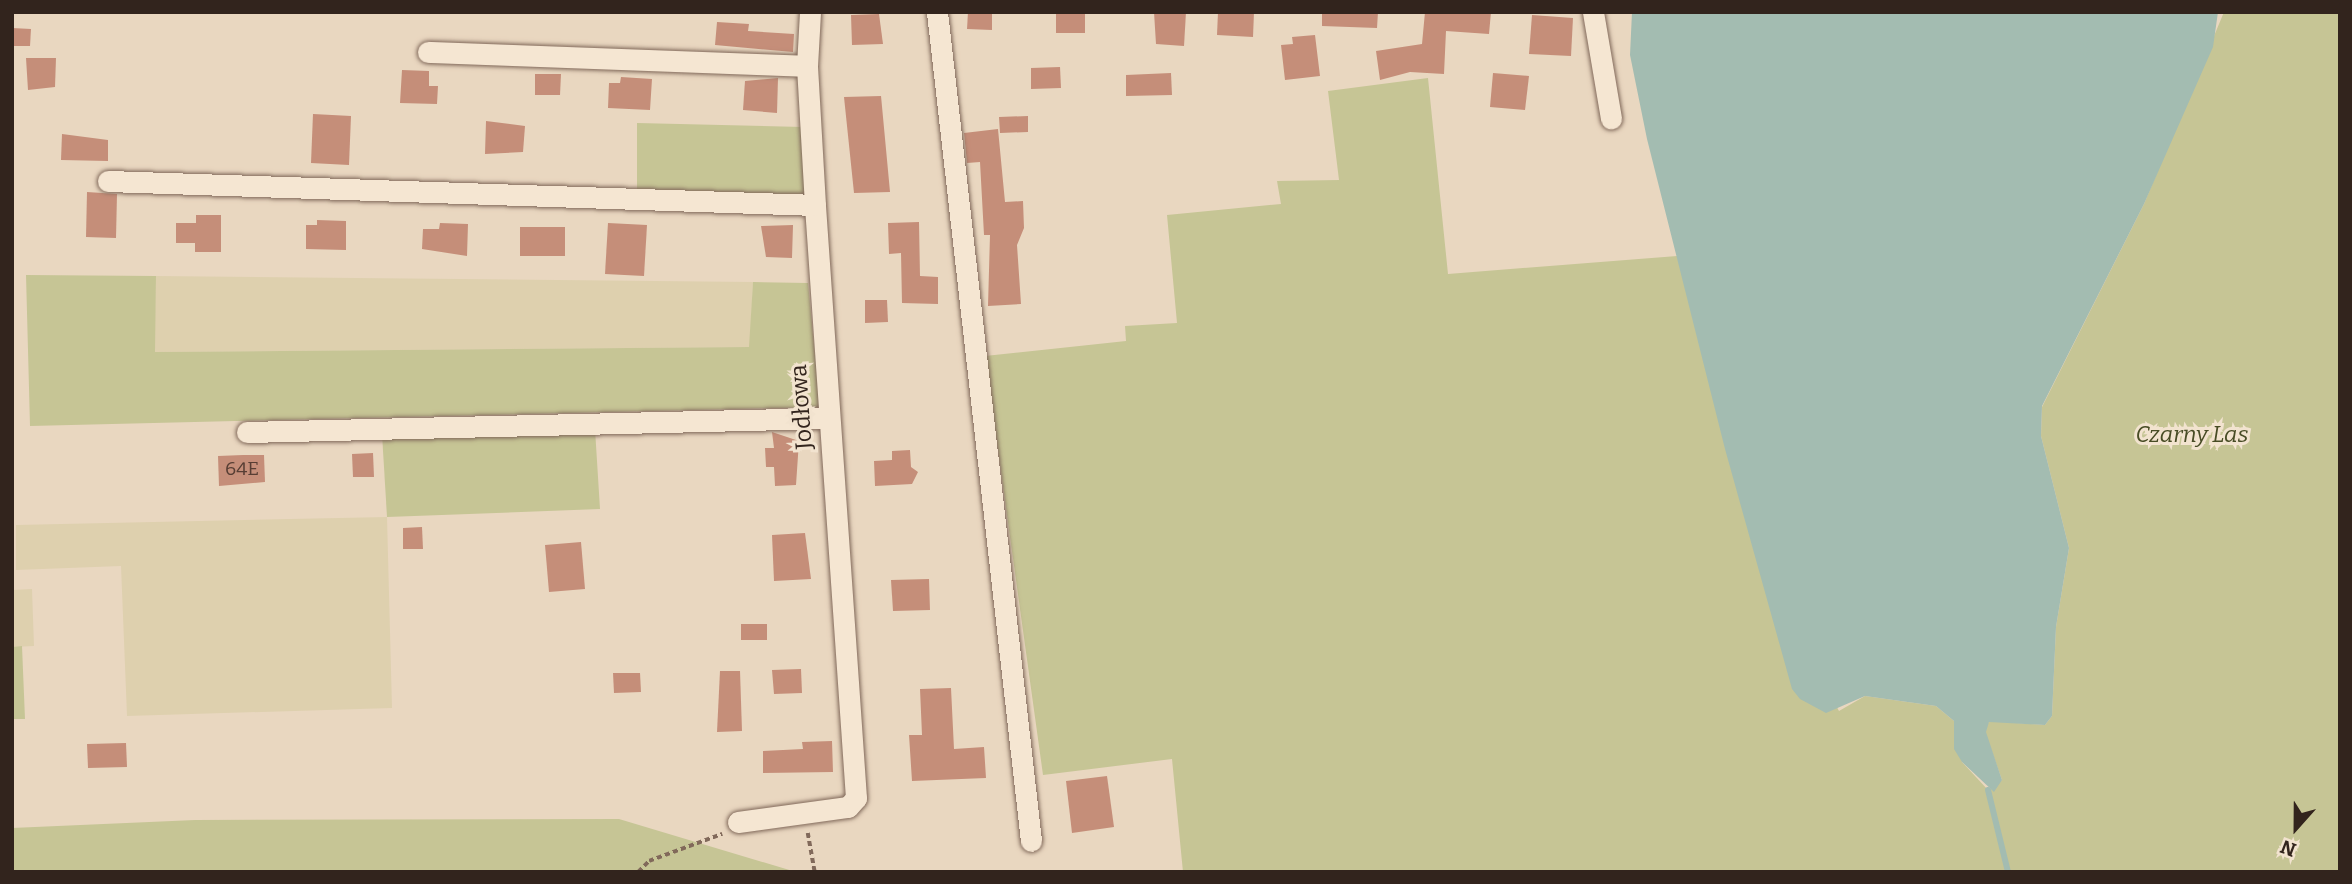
<!DOCTYPE html>
<html>
<head>
<meta charset="utf-8">
<style>
	body { margin:0 }
	#map { position:relative; width:2352px; height:884px; overflow:hidden; background:#e9d7c0; font-family:Bitter,serif }
	div>[style] { position:absolute }
	.farmland>* { inset:0; background:#ded0ae }
	.green>* { inset:0; background:#c6c595 }
	.water>* { inset:0; background:#a3bcb1 }
	.stream>* { height:6px; margin:-3px; padding:0 3px; transform-origin:3px; border-radius:3px; background:#a3bcb1 }
	.building>* { inset:0; background:#c58e79 }
	.path>* { height:3.5px; margin-top:-1.75px; transform-origin:0; background:repeating-linear-gradient(90deg,#81695a 0 5px,transparent 0 8.5px) }
	.roads { filter:drop-shadow(0 0 2px #81695a) drop-shadow(0 0 2px #81695a) }
	.street>* { height:21px; margin:-10.5px; padding:0 10.5px; transform-origin:10.5px; border-radius:10.5px; background:#f5e6d2 }
	span { translate:-50% -50%; white-space:nowrap; text-align:center; line-height:1.15; -webkit-text-stroke:6px #f2e3cf; paint-order:stroke }
	.number-label { font-size:19px; color:#573e34 }
	.number-label span { -webkit-text-stroke-width:0 }
	.street-label { font-size:23px; color:#32241d }
	.park-label { font-size:23px; color:#484c25; font-style:italic }
	.frame { position:absolute; inset:0; border:14px solid #32241d; pointer-events:none }
	.north { position:absolute; left:2261px; top:793px; width:70px; height:70px; -webkit-text-stroke:5px #f2e3cf; paint-order:stroke; rotate:201deg; font-size:19px; font-weight:700; line-height:28px; text-align:center; color:#32241d }
	.north::after { content:''; display:block; margin:auto; width:24px; height:32px; background:#32241d; clip-path:polygon(50% 0,100% 100%,50% 72%,0 100%) }
</style>
</head>
<body>
<div id="map">
	<div class="farmland">
		<i style="clip-path:polygon(156px 276px,753px 282px,750px 347px,154px 352px)"></i>
		<i style="clip-path:polygon(387px 517px,392px 708px,127px 716px,121px 566px,16px 570px,16px 525px)"></i>
		<i style="clip-path:polygon(32px 589px,34px 646px,12px 647px,12px 590px)"></i>
	</div>
	<div class="green">
		<i style="clip-path:polygon(2224px 12px,2340px 12px,2340px 872px,1183px 872px,1172px 759px,1043px 775px,985px 356px,1126px 341px,1125px 326px,1177px 323px,1167px 215px,1281px 204px,1277px 181px,1339px 180px,1328px 91px,1428px 78px,1448px 274px,1677px 256px,1760px 565px,1839px 711px,1865px 696px,1936px 706px,1954px 721px,1962px 762px,1988px 790px,2002px 780px,1985px 732px,1989px 721px,2045px 725px,2052px 716px,2056px 627px,2069px 548px,2041px 436px,2042px 407px,2144px 204px)"></i>
		<i style="clip-path:polygon(637px 123px,803px 127px,809px 195px,637px 189px)"></i>
		<i style="clip-path:polygon(26px 275px,156px 276px,155px 352px,749px 347px,753px 282px,808px 283px,820px 407px,30px 426px)"></i>
		<i style="clip-path:polygon(595px 429px,600px 509px,387px 517px,382px 434px)"></i>
		<i style="clip-path:polygon(22px 646px,25px 719px,12px 719px,12px 647px)"></i>
		<i style="clip-path:polygon(619px 819px,796px 872px,12px 872px,12px 828px,195px 820px)"></i>
	</div>
	<div class="water">
		<i style="clip-path:polygon(1632px 12px,2218px 12px,2213px 47px,2144px 204px,2042px 406px,2041px 436px,2069px 548px,2056px 627px,2052px 716px,2045px 725px,1989px 722px,1986px 732px,2002px 780px,1994px 792px,1962px 762px,1954px 749px,1954px 721px,1936px 706px,1865px 696px,1826px 713px,1800px 699px,1792px 689px,1725px 449px,1647px 139px,1630px 55px)"></i>
	</div>
	<div class="stream">
		<i style="left:1988px;top:790px;width:84px;rotate:76.3deg"></i>
	</div>
	<div class="building">
		<i style="clip-path:polygon(968px 12px,992px 12px,992px 30px,967px 29px)"></i>
		<i style="clip-path:polygon(1056px 12px,1085px 12px,1085px 33px,1056px 33px)"></i>
		<i style="clip-path:polygon(1154px 12px,1186px 12px,1184px 46px,1156px 44px)"></i>
		<i style="clip-path:polygon(1218px 12px,1254px 12px,1253px 37px,1217px 35px)"></i>
		<i style="clip-path:polygon(1322px 12px,1378px 12px,1377px 28px,1322px 26px)"></i>
		<i style="clip-path:polygon(1425px 12px,1491px 12px,1489px 34px,1446px 31px,1444px 74px,1410px 72px,1380px 80px,1376px 51px,1422px 44px)"></i>
		<i style="clip-path:polygon(879px 14px,883px 44px,852px 45px,851px 15px)"></i>
		<i style="clip-path:polygon(1532px 15px,1573px 18px,1571px 56px,1529px 54px)"></i>
		<i style="clip-path:polygon(717px 22px,749px 24px,748px 31px,794px 34px,793px 52px,715px 45px)"></i>
		<i style="clip-path:polygon(12px 28px,31px 29px,30px 46px,12px 46px)"></i>
		<i style="clip-path:polygon(1315px 35px,1320px 76px,1285px 80px,1281px 45px,1293px 44px,1292px 37px)"></i>
		<i style="clip-path:polygon(26px 58px,56px 58px,55px 87px,28px 90px)"></i>
		<i style="clip-path:polygon(1060px 67px,1061px 88px,1031px 89px,1031px 68px)"></i>
		<i style="clip-path:polygon(402px 70px,429px 71px,429px 86px,438px 86px,437px 104px,400px 103px)"></i>
		<i style="clip-path:polygon(1171px 73px,1172px 95px,1126px 96px,1126px 75px)"></i>
		<i style="clip-path:polygon(1493px 73px,1529px 76px,1525px 110px,1490px 107px)"></i>
		<i style="clip-path:polygon(535px 74px,561px 74px,560px 95px,535px 95px)"></i>
		<i style="clip-path:polygon(621px 77px,652px 79px,650px 110px,608px 108px,609px 83px,620px 83px)"></i>
		<i style="clip-path:polygon(778px 78px,777px 113px,743px 110px,745px 81px)"></i>
		<i style="clip-path:polygon(881px 96px,890px 192px,854px 193px,844px 97px)"></i>
		<i style="clip-path:polygon(313px 114px,351px 116px,349px 165px,311px 163px)"></i>
		<i style="clip-path:polygon(1028px 116px,1028px 132px,1000px 133px,999px 117px)"></i>
		<i style="clip-path:polygon(486px 121px,525px 126px,523px 152px,485px 154px)"></i>
		<i style="clip-path:polygon(998px 129px,1005px 202px,1023px 201px,1024px 228px,1017px 245px,1021px 304px,988px 306px,990px 235px,984px 235px,980px 162px,967px 163px,964px 133px)"></i>
		<i style="clip-path:polygon(62px 134px,108px 140px,108px 161px,61px 160px)"></i>
		<i style="clip-path:polygon(87px 192px,117px 194px,116px 238px,86px 237px)"></i>
		<i style="clip-path:polygon(196px 215px,221px 215px,221px 252px,195px 252px,195px 243px,176px 243px,176px 223px,196px 223px)"></i>
		<i style="clip-path:polygon(317px 220px,346px 221px,346px 250px,306px 249px,306px 225px,317px 225px)"></i>
		<i style="clip-path:polygon(919px 222px,920px 276px,938px 277px,938px 304px,902px 303px,901px 253px,889px 254px,888px 223px)"></i>
		<i style="clip-path:polygon(440px 223px,468px 224px,467px 256px,422px 249px,423px 229px,439px 229px)"></i>
		<i style="clip-path:polygon(608px 223px,647px 225px,644px 276px,605px 274px)"></i>
		<i style="clip-path:polygon(793px 225px,792px 258px,766px 257px,761px 226px)"></i>
		<i style="clip-path:polygon(520px 227px,565px 227px,565px 256px,520px 256px)"></i>
		<i style="clip-path:polygon(865px 300px,887px 300px,888px 322px,865px 323px)"></i>
		<i style="clip-path:polygon(772px 432px,799px 441px,796px 485px,775px 486px,774px 467px,766px 467px,765px 448px,774px 448px)"></i>
		<i style="clip-path:polygon(910px 450px,911px 467px,918px 472px,912px 484px,875px 486px,874px 461px,892px 460px,892px 451px)"></i>
		<i style="clip-path:polygon(373px 453px,374px 477px,353px 477px,352px 454px)"></i>
		<i style="clip-path:polygon(243px 455px,264px 455px,265px 482px,219px 486px,218px 456px)"></i>
		<i style="clip-path:polygon(422px 527px,423px 549px,403px 549px,403px 528px)"></i>
		<i style="clip-path:polygon(805px 533px,811px 579px,774px 581px,772px 535px)"></i>
		<i style="clip-path:polygon(581px 542px,585px 589px,549px 592px,545px 545px)"></i>
		<i style="clip-path:polygon(929px 579px,930px 610px,893px 611px,891px 580px)"></i>
		<i style="clip-path:polygon(741px 624px,767px 624px,767px 640px,741px 640px)"></i>
		<i style="clip-path:polygon(801px 669px,802px 693px,774px 694px,772px 670px)"></i>
		<i style="clip-path:polygon(720px 671px,740px 671px,742px 731px,717px 732px)"></i>
		<i style="clip-path:polygon(613px 673px,640px 673px,641px 692px,614px 693px)"></i>
		<i style="clip-path:polygon(951px 688px,954px 749px,984px 747px,986px 778px,912px 781px,909px 735px,922px 735px,920px 689px)"></i>
		<i style="clip-path:polygon(832px 741px,833px 772px,763px 773px,763px 751px,803px 749px,802px 742px)"></i>
		<i style="clip-path:polygon(126px 743px,127px 767px,88px 768px,87px 744px)"></i>
		<i style="clip-path:polygon(1107px 776px,1114px 827px,1072px 833px,1066px 781px)"></i>
	</div>
	<div class="path">
		<i style="left:808px;top:833px;width:40px;rotate:80deg"></i>
		<i style="left:638px;top:872px;width:16px;rotate:-45deg"></i>
		<i style="left:649px;top:861px;width:78px;rotate:-20.3deg"></i>
	</div>
	<div class="roads">
		<div class="street">
			<i style="left:937px;top:12px;width:834px;rotate:83.53deg"></i>
			<i style="left:1593px;top:12px;width:108px;rotate:80.4deg"></i>
			<i style="left:428px;top:52px;width:379px;rotate:2.1deg"></i>
			<i style="left:108px;top:181px;width:707px;rotate:1.94deg"></i>
			<i style="left:247px;top:432px;width:581px;rotate:-1.38deg"></i>
			<i style="left:738px;top:822px;width:111px;rotate:-7.8deg"></i>
			<i style="left:848px;top:807px;width:12px;rotate:-48deg"></i>
			<i style="left:856px;top:798px;width:594px;rotate:-93.96deg"></i>
			<i style="left:815px;top:205px;width:139px;rotate:-93.3deg"></i>
			<i style="left:807px;top:66px;width:54px;rotate:-86.8deg"></i>
		</div>
	</div>
	<div class="number-label">
		<span style="left:242px;top:469px">64E</span>
	</div>
	<div class="street-label">
		<span style="left:801px;top:407px;rotate:-94deg">Jodłowa</span>
	</div>
	<div class="park-label">
		<span style="left:2192px;top:434px">Czarny Las</span>
	</div>
	<div class="frame"></div>
	<div class="north">N</div>
</div>
</body>
</html>
